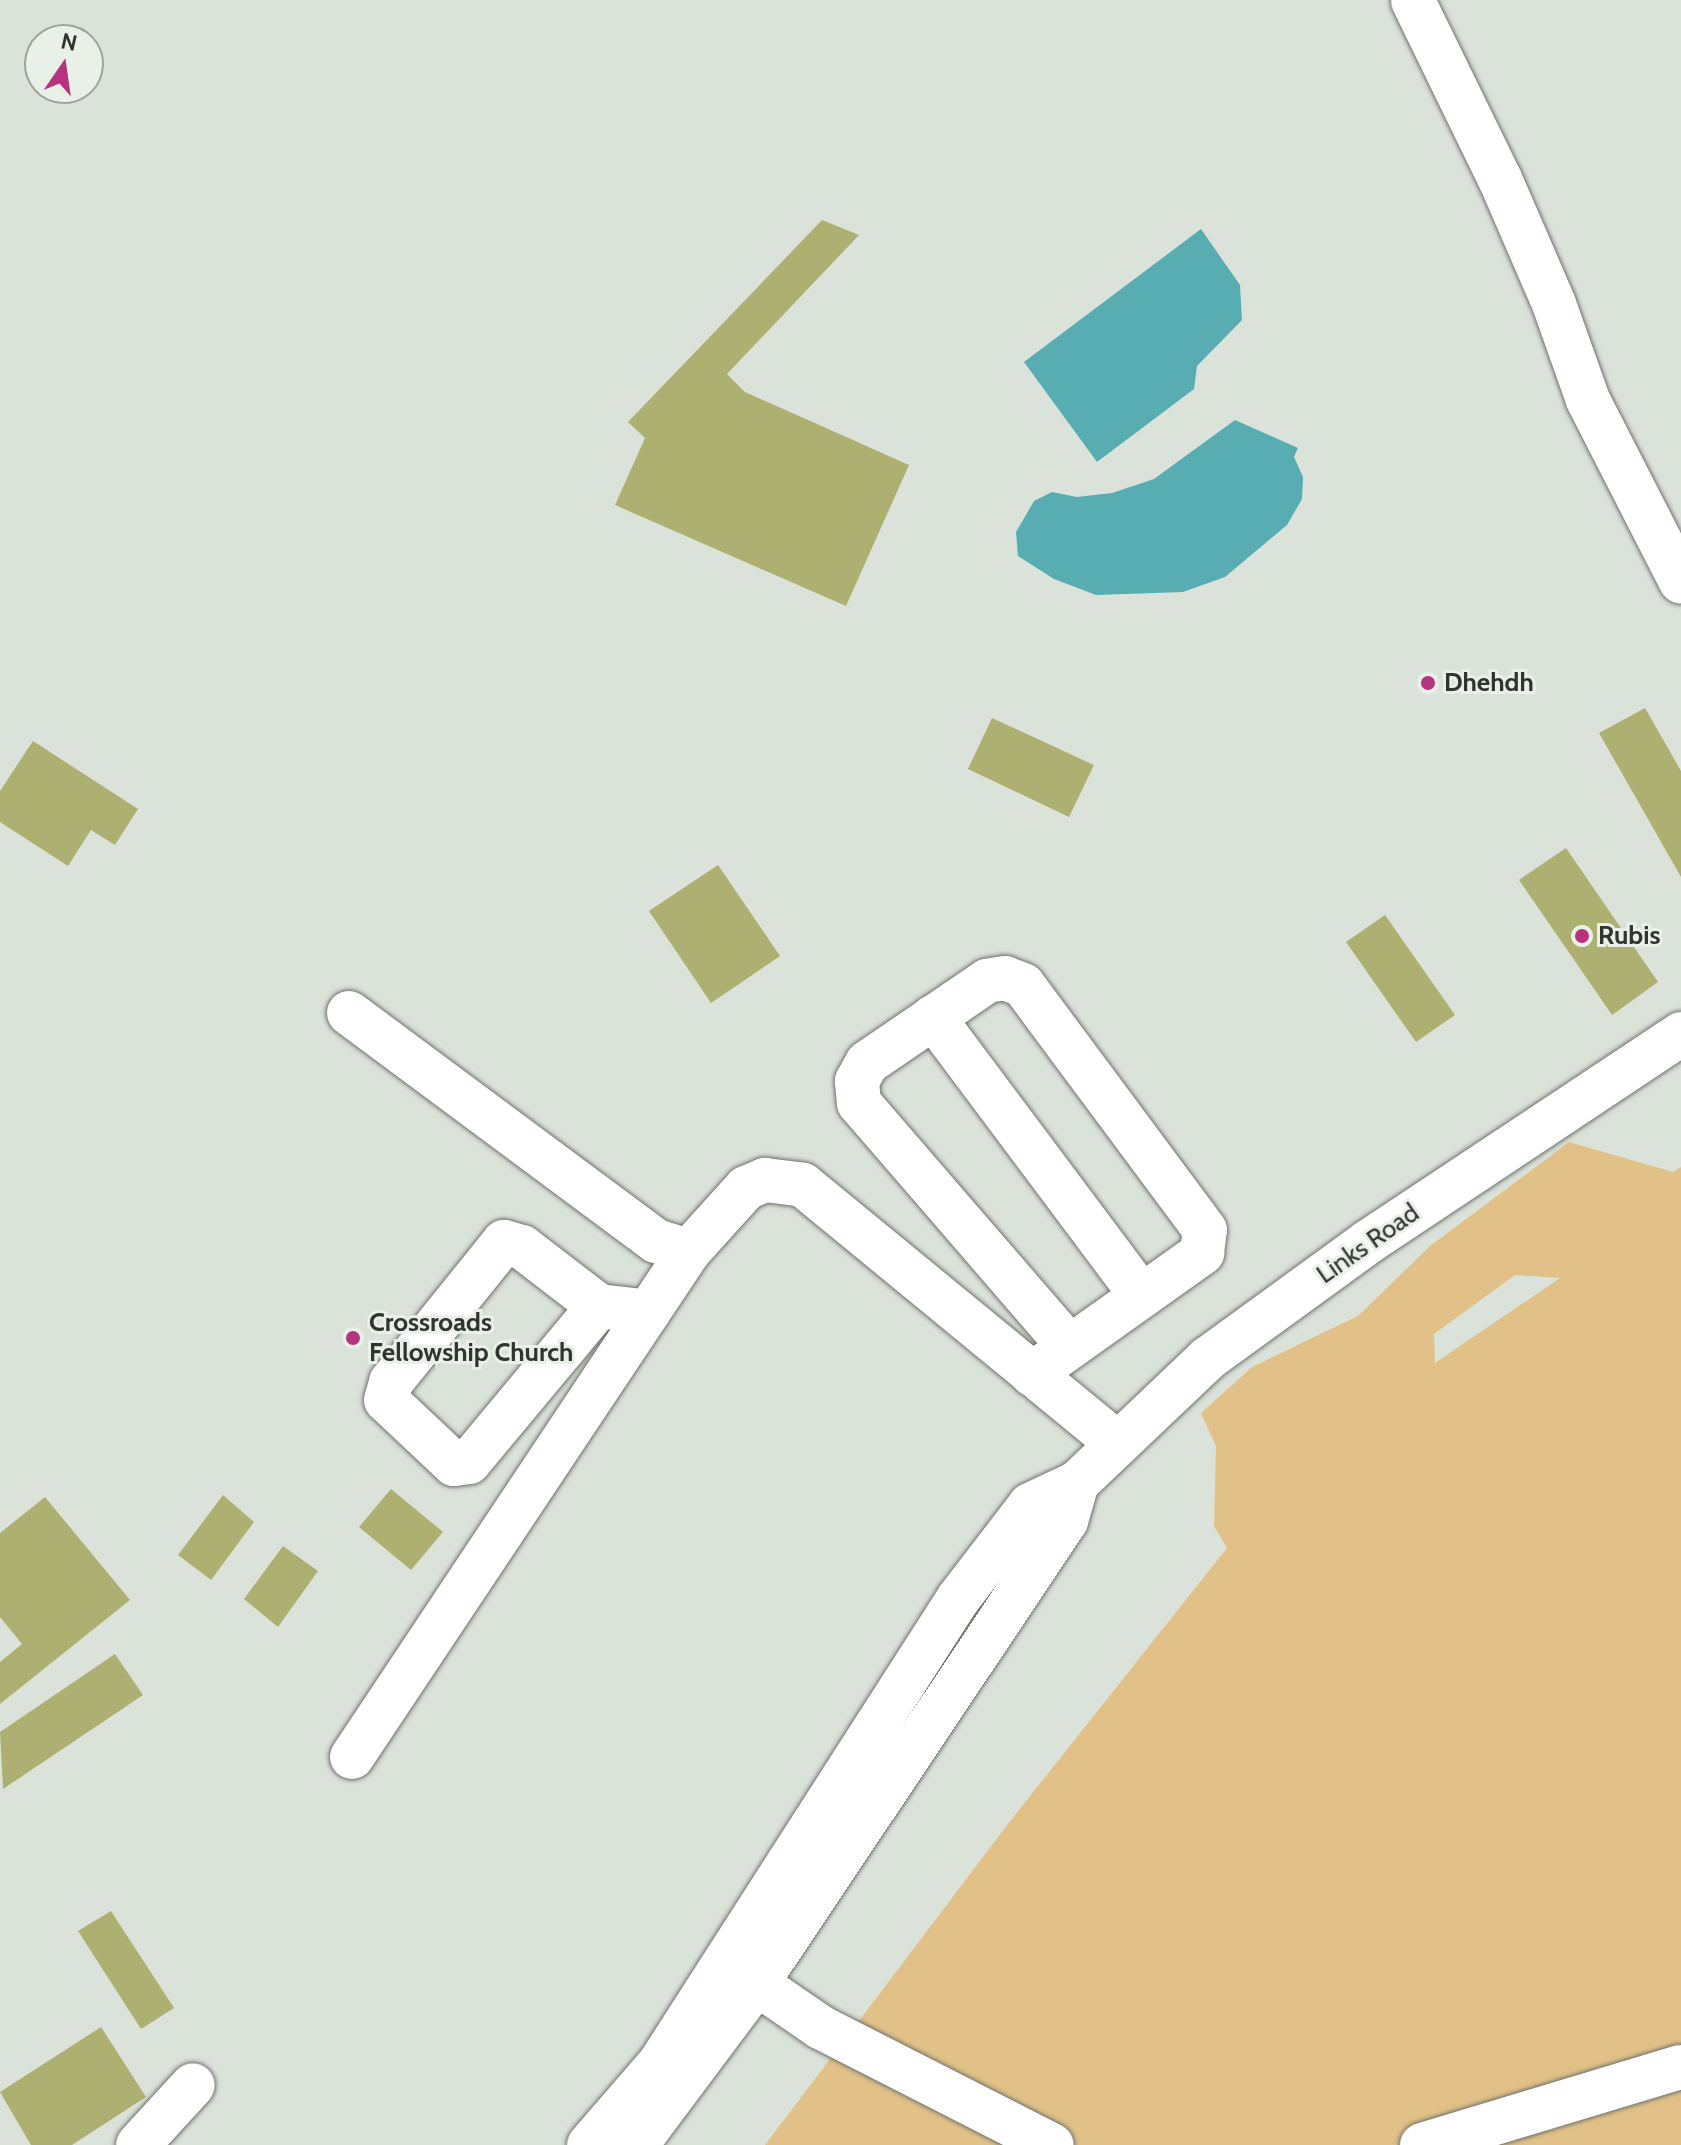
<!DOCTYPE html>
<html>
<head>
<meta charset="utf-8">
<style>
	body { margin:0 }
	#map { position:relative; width:1681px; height:2145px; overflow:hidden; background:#dbe2d9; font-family:Cabin,sans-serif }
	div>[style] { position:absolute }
	.green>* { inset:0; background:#e2c188 }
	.water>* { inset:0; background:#57adb1 }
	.building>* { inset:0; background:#aeb072 }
	.roads { filter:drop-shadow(0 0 2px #6e746c) drop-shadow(0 0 2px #6e746c) }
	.minor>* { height:44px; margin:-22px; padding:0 22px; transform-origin:22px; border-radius:22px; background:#fff }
	.major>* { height:44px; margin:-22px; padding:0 22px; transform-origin:22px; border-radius:22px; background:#fff }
	.dots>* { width:22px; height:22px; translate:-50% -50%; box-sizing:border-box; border:4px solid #e8f0e7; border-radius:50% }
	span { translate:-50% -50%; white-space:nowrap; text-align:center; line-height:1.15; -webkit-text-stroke:6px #e8f0e7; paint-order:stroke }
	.poi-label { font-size:26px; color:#323431; font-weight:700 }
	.left { translate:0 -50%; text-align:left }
	.street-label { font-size:26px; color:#323431 }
	.north { position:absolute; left:24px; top:24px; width:80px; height:80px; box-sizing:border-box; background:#e8f0e7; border:2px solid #9fa59e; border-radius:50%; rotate:13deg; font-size:22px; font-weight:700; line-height:32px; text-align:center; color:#323431 }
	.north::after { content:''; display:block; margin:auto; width:28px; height:36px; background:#b6347d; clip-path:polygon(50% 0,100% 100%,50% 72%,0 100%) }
</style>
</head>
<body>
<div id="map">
	<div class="green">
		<i style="clip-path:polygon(evenodd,1569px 1142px,1673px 1172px,1681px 1167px,1681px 2145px,765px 2145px,1011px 1820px,1227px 1548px,1214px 1526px,1216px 1446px,1201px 1413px,1252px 1367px,1358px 1316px,1430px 1246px,1569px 1142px,1515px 1275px,1560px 1278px,1435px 1363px,1434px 1334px,1515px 1275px)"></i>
	</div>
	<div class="water">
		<i style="clip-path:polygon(1201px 229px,1240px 285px,1242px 320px,1197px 366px,1194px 389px,1097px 462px,1024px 362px)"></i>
		<i style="clip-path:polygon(1235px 420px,1298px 448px,1294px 457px,1303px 477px,1302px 499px,1287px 525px,1225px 577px,1183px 592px,1096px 595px,1054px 579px,1018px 556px,1016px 532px,1034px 501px,1052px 492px,1077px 497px,1112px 493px,1154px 479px)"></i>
	</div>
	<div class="building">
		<i style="clip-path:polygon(822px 220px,859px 235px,727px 374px,745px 392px,909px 465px,846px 606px,615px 505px,645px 438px,628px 422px)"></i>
		<i style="clip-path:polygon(1645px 708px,1681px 771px,1681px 877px,1599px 733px)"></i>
		<i style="clip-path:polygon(992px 718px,1094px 765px,1069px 817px,968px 769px)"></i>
		<i style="clip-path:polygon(33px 741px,138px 809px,115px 845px,91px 830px,68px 866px,0 822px,0 791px)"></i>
		<i style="clip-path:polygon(1566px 848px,1658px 982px,1612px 1015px,1519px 880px)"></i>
		<i style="clip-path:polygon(718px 865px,780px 956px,711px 1003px,649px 911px)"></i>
		<i style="clip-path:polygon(1385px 915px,1455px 1015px,1416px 1042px,1346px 942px)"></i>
		<i style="clip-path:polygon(391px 1489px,443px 1532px,411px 1570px,359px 1527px)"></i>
		<i style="clip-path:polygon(223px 1495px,254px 1522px,211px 1580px,178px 1555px)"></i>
		<i style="clip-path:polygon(45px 1497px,130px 1600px,0 1704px,0 1662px,22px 1644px,0 1617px,0 1533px)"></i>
		<i style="clip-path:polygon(283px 1546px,318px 1571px,278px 1627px,244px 1599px)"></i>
		<i style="clip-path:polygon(115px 1654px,143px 1695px,3px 1789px,0 1732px)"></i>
		<i style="clip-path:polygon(111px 1911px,174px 2008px,141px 2029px,78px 1931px)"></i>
		<i style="clip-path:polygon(101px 2027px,146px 2097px,72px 2145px,31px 2145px,0 2092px)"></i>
	</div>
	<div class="roads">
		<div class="minor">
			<i style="left:1413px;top:1px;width:198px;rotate:64deg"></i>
			<i style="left:1500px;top:179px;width:136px;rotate:66.6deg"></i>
			<i style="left:1554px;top:304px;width:102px;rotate:70.5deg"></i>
			<i style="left:1588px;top:400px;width:204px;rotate:62.9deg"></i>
			<i style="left:349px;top:1013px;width:382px;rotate:36.6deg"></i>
			<i style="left:656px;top:1241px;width:34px;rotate:17deg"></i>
			<i style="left:689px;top:1251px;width:85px;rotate:-47.9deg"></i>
			<i style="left:746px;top:1188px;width:21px;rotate:-23deg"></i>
			<i style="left:765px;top:1180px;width:38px;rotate:7deg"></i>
			<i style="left:803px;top:1185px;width:404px;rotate:39.4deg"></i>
			<i style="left:933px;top:1017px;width:347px;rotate:53.2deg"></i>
			<i style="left:599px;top:1306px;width:203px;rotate:129.8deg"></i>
			<i style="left:469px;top:1462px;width:15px;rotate:172deg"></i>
			<i style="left:454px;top:1464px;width:93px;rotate:-136.7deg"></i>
			<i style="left:386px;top:1400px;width:19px;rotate:-74deg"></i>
			<i style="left:391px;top:1382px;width:180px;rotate:-51.1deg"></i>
			<i style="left:504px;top:1242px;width:19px;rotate:16deg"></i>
			<i style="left:522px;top:1247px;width:97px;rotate:37.5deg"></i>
			<i style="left:599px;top:1306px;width:50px;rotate:6.8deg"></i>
			<i style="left:1032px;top:1374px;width:209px;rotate:-35.4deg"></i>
			<i style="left:1202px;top:1253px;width:23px;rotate:-83deg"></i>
			<i style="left:1205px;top:1230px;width:305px;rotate:-126.6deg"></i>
			<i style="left:1023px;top:985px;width:19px;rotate:-159deg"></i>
			<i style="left:1005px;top:978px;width:18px;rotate:171deg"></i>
			<i style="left:987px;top:981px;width:145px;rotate:145.7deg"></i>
			<i style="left:867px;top:1063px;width:21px;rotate:119deg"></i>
			<i style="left:857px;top:1081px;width:22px;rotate:85deg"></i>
			<i style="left:859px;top:1103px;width:320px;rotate:49.2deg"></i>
			<i style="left:352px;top:1757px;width:608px;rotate:-56.34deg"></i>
			<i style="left:727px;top:1963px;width:113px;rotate:34.5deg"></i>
			<i style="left:820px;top:2027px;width:260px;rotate:27deg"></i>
			<i style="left:138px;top:2145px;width:81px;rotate:-47.5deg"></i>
			<i style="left:1422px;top:2145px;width:270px;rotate:-16.8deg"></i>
		</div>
		<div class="major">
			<i style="left:589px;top:2145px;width:108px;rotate:-49.1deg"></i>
			<i style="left:660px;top:2063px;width:551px;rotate:-57.29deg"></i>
			<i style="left:958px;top:1599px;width:118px;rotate:-52.5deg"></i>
			<i style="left:1030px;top:1505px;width:52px;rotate:-25.1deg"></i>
			<i style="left:1077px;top:1483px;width:180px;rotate:-43.6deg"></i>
			<i style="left:1207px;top:1359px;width:199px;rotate:-36deg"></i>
			<i style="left:1368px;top:1242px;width:376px;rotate:-33.6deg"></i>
			<i style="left:636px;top:2145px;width:199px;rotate:-53.2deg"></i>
			<i style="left:755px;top:1986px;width:559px;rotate:-56.22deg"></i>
			<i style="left:1066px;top:1521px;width:40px;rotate:-74deg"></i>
		</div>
	</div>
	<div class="dots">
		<i style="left:1428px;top:683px;background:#b6347d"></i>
		<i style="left:1582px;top:936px;background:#b6347d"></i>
		<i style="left:353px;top:1338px;background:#b6347d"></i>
	</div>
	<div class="poi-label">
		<span class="left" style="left:1444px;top:683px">Dhehdh</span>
		<span class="left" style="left:1598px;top:936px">Rubis</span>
		<span class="left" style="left:369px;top:1338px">Crossroads<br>Fellowship Church</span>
	</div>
	<div class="street-label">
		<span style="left:1368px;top:1244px;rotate:-35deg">Links Road</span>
	</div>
	<div class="north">N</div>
</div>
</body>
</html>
